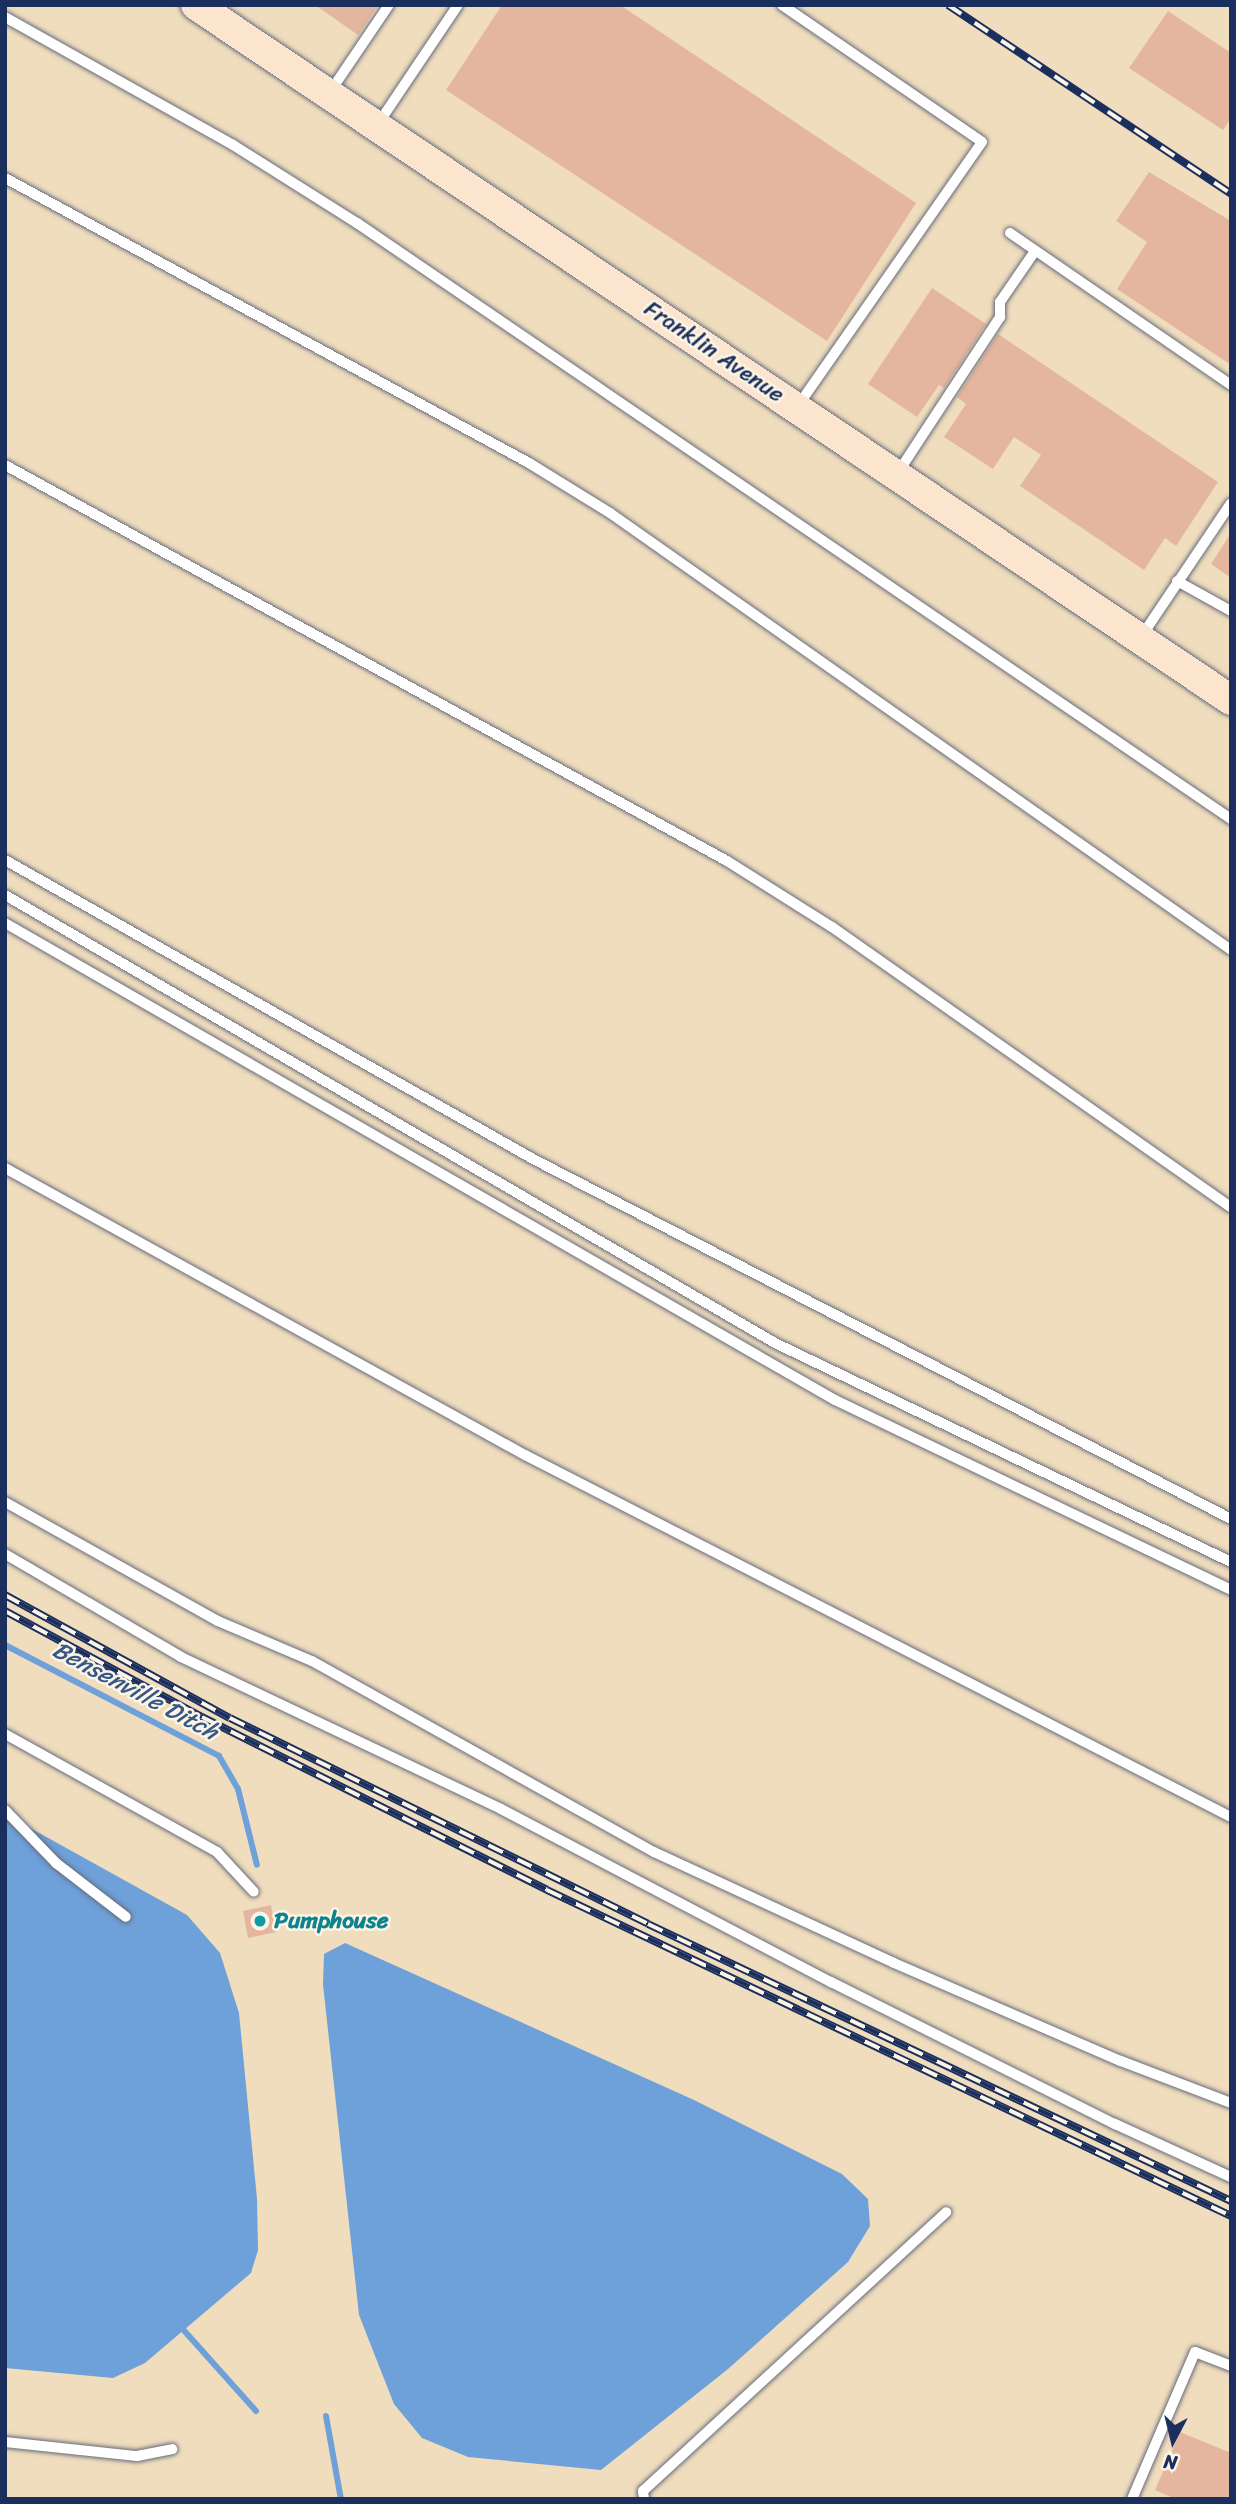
<!DOCTYPE html>
<html>
<head>
<meta charset="utf-8">
<style>
	body { margin:0 }
	#map { position:relative; width:1236px; height:2504px; overflow:hidden; background:#f0ddbd; font-family:Sriracha,sans-serif }
	div>[style] { position:absolute }
	.water>* { inset:0; background:#6ea0d9 }
	.stream>* { height:6px; margin:-3px; padding:0 3px; transform-origin:3px; border-radius:3px; background:#6ea0d9 }
	.building>* { inset:0; background:#e4b69f }
	.roads { filter:drop-shadow(0 0 2px #666c7f) drop-shadow(0 0 2px #666c7f) }
	.service>* { height:10px; margin:-5px; padding:0 5px; transform-origin:5px; border-radius:5px; background:#fff }
	.secondary>* { height:30px; margin:-15px; padding:0 15px; transform-origin:15px; border-radius:15px; background:#fce5cf }
	.rail>* { height:8px; margin-top:-4px; transform-origin:0; background:repeating-linear-gradient(90deg,#fcf5e5 0 16px,#1b2f5e 0 32px); box-sizing:border-box; border-block:2px solid #1b2f5e }
	.dots>* { width:19px; height:19px; translate:-50% -50%; box-sizing:border-box; border:4px solid #fcf5e5; border-radius:50% }
	span { translate:-50% -50%; white-space:nowrap; text-align:center; line-height:1.15; -webkit-text-stroke:5px #fcf5e5; paint-order:stroke }
	.street-label { font-size:23px; color:#1b2f5e }
	.culture-label { font-size:23px; color:#0d838f; font-weight:700 }
	.left { translate:0 -50%; text-align:left }
	.water-label { font-size:24px; color:#385789; font-style:italic }
	.frame { position:absolute; inset:0; border:7px solid #1b2f5e; pointer-events:none }
	.north { position:absolute; left:1138px; top:2406px; width:70px; height:70px; -webkit-text-stroke:5px #fcf5e5; paint-order:stroke; rotate:187deg; font-size:19px; font-weight:700; line-height:28px; text-align:center; color:#1b2f5e }
	.north::after { content:''; display:block; margin:auto; width:24px; height:32px; background:#1b2f5e; clip-path:polygon(50% 0,100% 100%,50% 72%,0 100%) }
</style>
</head>
<body>
<div id="map">
	<div class="water">
		<i style="clip-path:polygon(5px 1814px,187px 1915px,220px 1953px,239px 2013px,257px 2199px,258px 2250px,251px 2273px,145px 2363px,113px 2378px,5px 2368px)"></i>
		<i style="clip-path:polygon(345px 1943px,694px 2100px,842px 2174px,868px 2199px,870px 2226px,848px 2262px,728px 2369px,601px 2470px,468px 2457px,422px 2438px,394px 2404px,359px 2315px,323px 1984px,324px 1954px)"></i>
	</div>
	<div class="stream">
		<i style="left:5px;top:1645px;width:241px;rotate:27.4deg"></i>
		<i style="left:219px;top:1756px;width:38px;rotate:60deg"></i>
		<i style="left:238px;top:1789px;width:78px;rotate:76deg"></i>
		<i style="left:180px;top:2326px;width:114px;rotate:48.2deg"></i>
		<i style="left:326px;top:2416px;width:84px;rotate:79.8deg"></i>
	</div>
	<div class="building">
		<i style="clip-path:polygon(315px 5px,378px 5px,358px 35px)"></i>
		<i style="clip-path:polygon(502px 5px,620px 5px,916px 203px,827px 341px,446px 90px)"></i>
		<i style="clip-path:polygon(1168px 11px,1231px 53px,1231px 118px,1223px 130px,1129px 68px)"></i>
		<i style="clip-path:polygon(1149px 172px,1231px 221px,1231px 365px,1117px 289px,1147px 242px,1116px 221px)"></i>
		<i style="clip-path:polygon(932px 288px,986px 324px,944px 388px,939px 385px,917px 417px,868px 384px)"></i>
		<i style="clip-path:polygon(998px 334px,1218px 482px,1176px 546px,1165px 538px,1144px 570px,1020px 486px,1041px 455px,1014px 437px,993px 469px,944px 437px,966px 404px,957px 397px)"></i>
		<i style="clip-path:polygon(1231px 533px,1231px 578px,1211px 564px)"></i>
		<i style="clip-path:polygon(271px 1905px,276px 1932px,248px 1938px,243px 1911px)"></i>
		<i style="clip-path:polygon(1180px 2432px,1231px 2453px,1231px 2499px,1176px 2499px,1155px 2490px)"></i>
	</div>
	<div class="roads">
		<div class="service">
			<i style="left:782px;top:5px;width:242px;rotate:34.4deg"></i>
			<i style="left:982px;top:142px;width:323px;rotate:124.9deg"></i>
			<i style="left:5px;top:17px;width:261px;rotate:29.3deg"></i>
			<i style="left:233px;top:145px;width:146px;rotate:32.2deg"></i>
			<i style="left:357px;top:223px;width:1058px;rotate:34.29deg"></i>
			<i style="left:330px;top:92px;width:105px;rotate:-55.9deg"></i>
			<i style="left:378px;top:124px;width:143px;rotate:-56.1deg"></i>
			<i style="left:5px;top:178px;width:596px;rotate:28.54deg"></i>
			<i style="left:529px;top:463px;width:95px;rotate:31.7deg"></i>
			<i style="left:610px;top:513px;width:759px;rotate:35.13deg"></i>
			<i style="left:1010px;top:233px;width:268px;rotate:34.5deg"></i>
			<i style="left:5px;top:465px;width:823px;rotate:28.74deg"></i>
			<i style="left:727px;top:861px;width:124px;rotate:32.2deg"></i>
			<i style="left:832px;top:927px;width:487px;rotate:35.1deg"></i>
			<i style="left:897px;top:474px;width:188px;rotate:-56.7deg"></i>
			<i style="left:1000px;top:317px;width:15px;rotate:-90deg"></i>
			<i style="left:1000px;top:302px;width:62px;rotate:-55.5deg"></i>
			<i style="left:1177px;top:581px;width:62px;rotate:29.1deg"></i>
			<i style="left:1141px;top:637px;width:161px;rotate:-56.1deg"></i>
			<i style="left:5px;top:860px;width:607px;rotate:29.52deg"></i>
			<i style="left:533px;top:1159px;width:785px;rotate:27.28deg"></i>
			<i style="left:5px;top:895px;width:891px;rotate:30.19deg"></i>
			<i style="left:775px;top:1343px;width:506px;rotate:25.65deg"></i>
			<i style="left:5px;top:923px;width:957px;rotate:29.89deg"></i>
			<i style="left:835px;top:1400px;width:439px;rotate:25.6deg"></i>
			<i style="left:5px;top:1168px;width:594px;rotate:28.9deg"></i>
			<i style="left:525px;top:1455px;width:793px;rotate:27.15deg"></i>
			<i style="left:5px;top:1502px;width:244px;rotate:29.2deg"></i>
			<i style="left:218px;top:1621px;width:102px;rotate:23.1deg"></i>
			<i style="left:312px;top:1661px;width:392px;rotate:29.2deg"></i>
			<i style="left:654px;top:1852px;width:264px;rotate:24.8deg"></i>
			<i style="left:894px;top:1963px;width:247px;rotate:23.4deg"></i>
			<i style="left:1121px;top:2061px;width:118px;rotate:20.9deg"></i>
			<i style="left:5px;top:1554px;width:204px;rotate:30.3deg"></i>
			<i style="left:181px;top:1657px;width:354px;rotate:25.4deg"></i>
			<i style="left:501px;top:1809px;width:373px;rotate:27.7deg"></i>
			<i style="left:831px;top:1982px;width:318px;rotate:26.6deg"></i>
			<i style="left:1115px;top:2124px;width:128px;rotate:24.6deg"></i>
			<i style="left:5px;top:1734px;width:243px;rotate:29.1deg"></i>
			<i style="left:217px;top:1852px;width:54px;rotate:47.2deg"></i>
			<i style="left:5px;top:1810px;width:74px;rotate:46.1deg"></i>
			<i style="left:56px;top:1863px;width:88px;rotate:37.6deg"></i>
			<i style="left:5px;top:2442px;width:133px;rotate:6.1deg"></i>
			<i style="left:137px;top:2456px;width:36px;rotate:-11deg"></i>
			<i style="left:644px;top:2499px;width:8px;rotate:-97deg"></i>
			<i style="left:643px;top:2491px;width:412px;rotate:-42.6deg"></i>
			<i style="left:1132px;top:2499px;width:160px;rotate:-66.8deg"></i>
			<i style="left:1195px;top:2352px;width:39px;rotate:21deg"></i>
		</div>
		<div class="secondary">
			<i style="left:196px;top:5px;width:1247px;rotate:33.88deg"></i>
		</div>
	</div>
	<div class="rail">
		<i style="left:948px;top:5px;width:340px;rotate:33.7deg"></i>
		<i style="left:5px;top:1595px;width:256px;rotate:28.7deg"></i>
		<i style="left:230px;top:1718px;width:466px;rotate:26.2deg"></i>
		<i style="left:648px;top:1924px;width:645px;rotate:25.41deg"></i>
		<i style="left:5px;top:1611px;width:224px;rotate:28.3deg"></i>
		<i style="left:202px;top:1717px;width:386px;rotate:26.6deg"></i>
		<i style="left:547px;top:1890px;width:758px;rotate:25.48deg"></i>
	</div>
	<div class="dots">
		<i style="left:260px;top:1921px;background:#0f9aa8"></i>
	</div>
	<div class="street-label">
		<span style="left:714px;top:352px;rotate:34deg">Franklin Avenue</span>
	</div>
	<div class="culture-label">
		<span class="left" style="left:274px;top:1921px">Pumphouse</span>
	</div>
	<div class="water-label">
		<span style="left:135px;top:1691px;rotate:28deg">Bensenville Ditch</span>
	</div>
	<div class="frame"></div>
	<div class="north">N</div>
</div>
</body>
</html>
